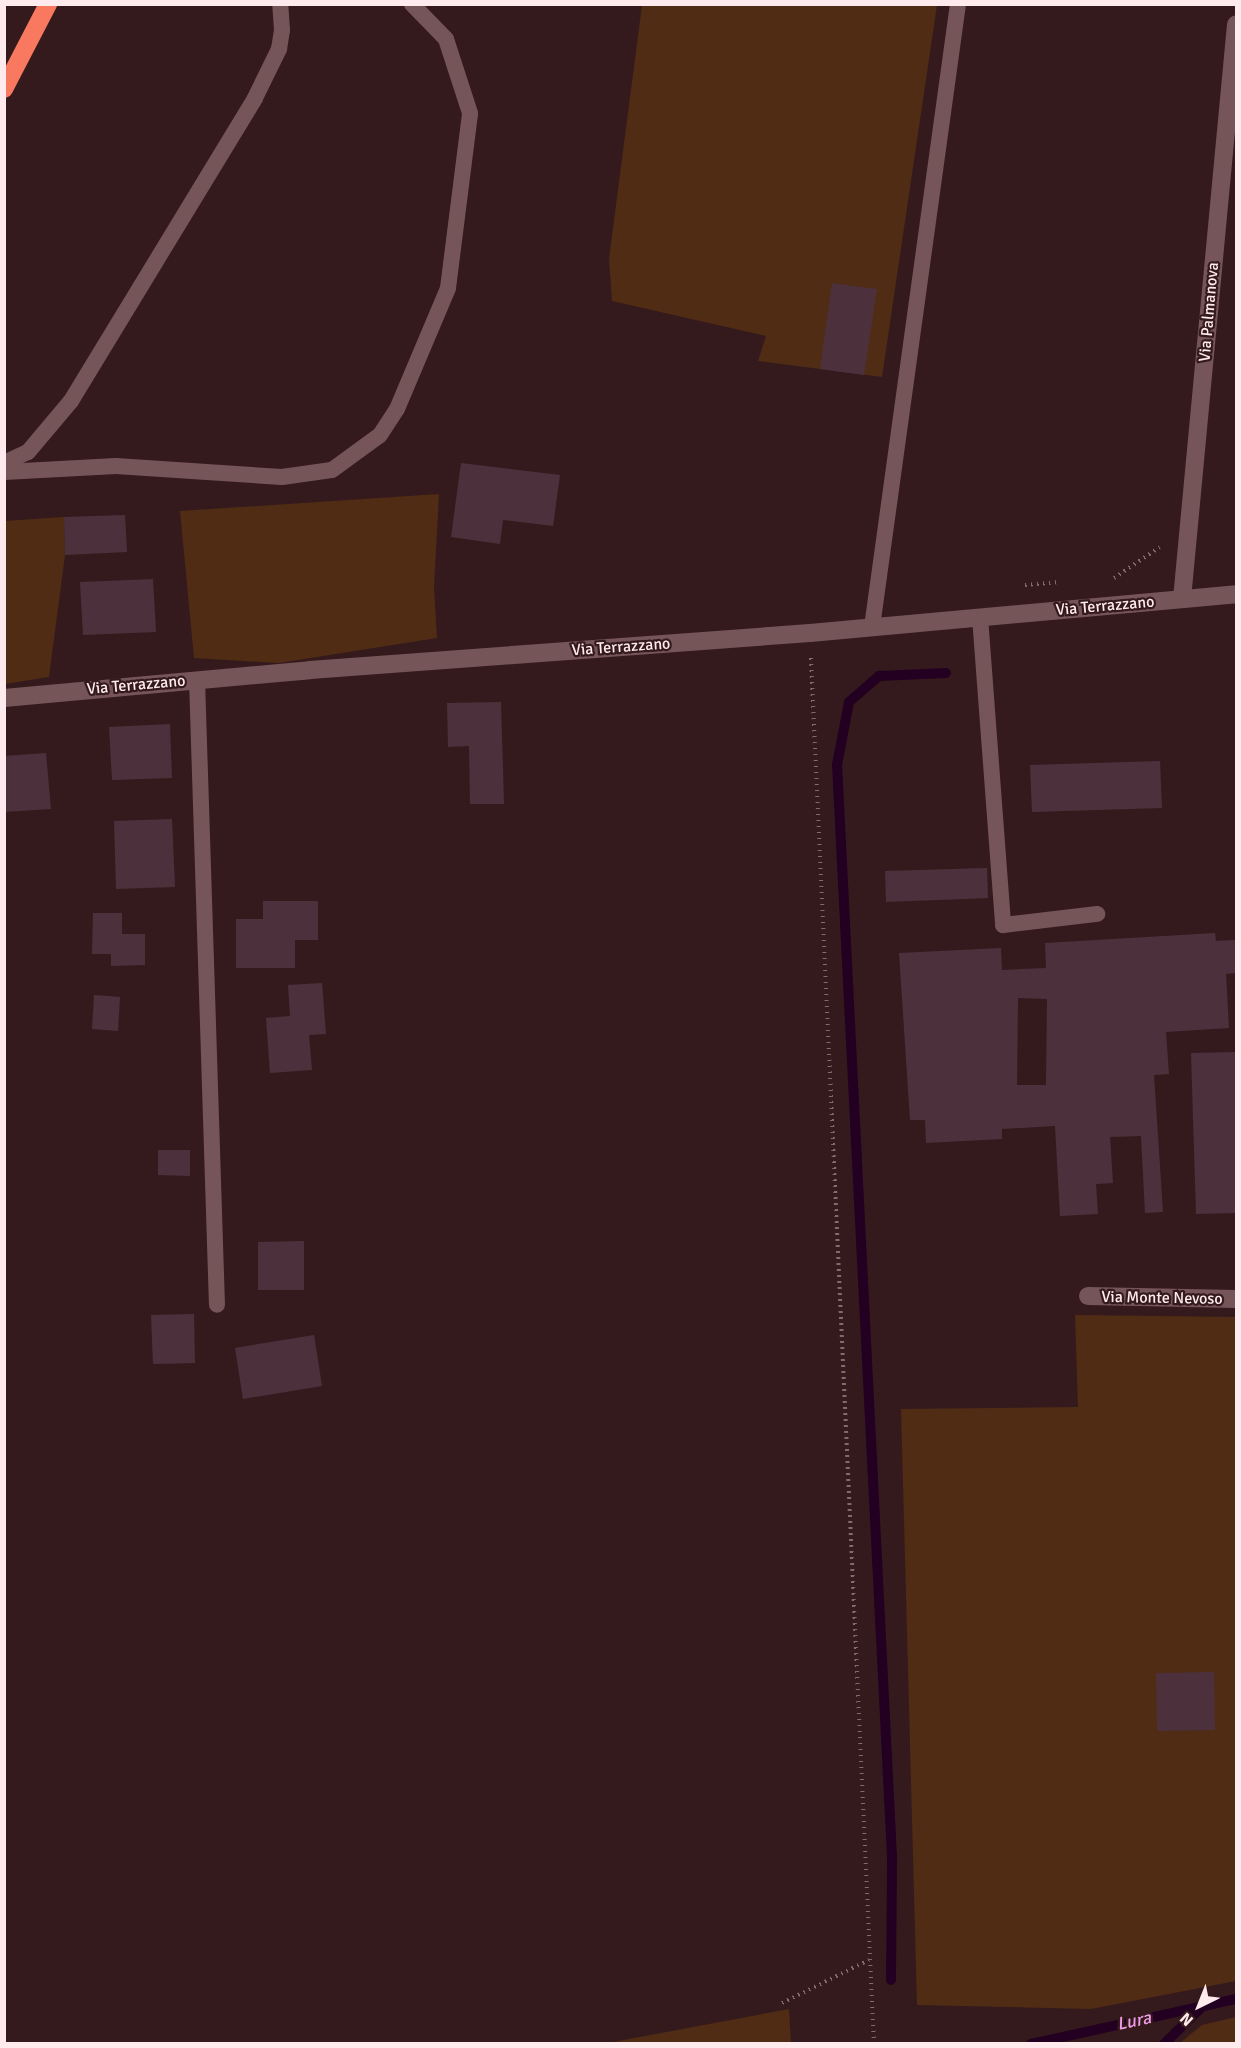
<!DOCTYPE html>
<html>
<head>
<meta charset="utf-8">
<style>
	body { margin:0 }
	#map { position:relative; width:1241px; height:2048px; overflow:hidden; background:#351a1d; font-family:Signika,sans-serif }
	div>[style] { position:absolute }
	.green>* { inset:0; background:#502c14 }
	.stream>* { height:10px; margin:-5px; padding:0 5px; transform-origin:5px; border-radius:5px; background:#230021 }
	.building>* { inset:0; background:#4c313d }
	.path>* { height:4px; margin-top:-2px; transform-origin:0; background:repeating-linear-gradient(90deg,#836a6d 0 1.5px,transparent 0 6px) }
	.service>* { height:16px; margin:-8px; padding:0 8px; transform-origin:8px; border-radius:8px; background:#765559 }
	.minor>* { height:18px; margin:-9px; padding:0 9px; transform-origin:9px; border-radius:9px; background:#765559 }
	.motorway>* { height:18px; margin:-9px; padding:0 9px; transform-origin:9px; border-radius:9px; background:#f87960 }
	span { translate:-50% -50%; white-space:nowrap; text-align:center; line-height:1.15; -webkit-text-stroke:4.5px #351a1d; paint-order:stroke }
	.street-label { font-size:16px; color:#ffebed }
	.water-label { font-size:18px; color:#ef9de6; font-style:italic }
	.frame { position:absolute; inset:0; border:6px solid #ffebed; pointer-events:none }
	.north { position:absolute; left:1169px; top:1976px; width:60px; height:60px; -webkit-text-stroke:4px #351a1d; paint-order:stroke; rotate:223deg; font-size:16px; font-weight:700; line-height:24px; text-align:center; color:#ffebed }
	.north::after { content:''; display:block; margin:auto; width:21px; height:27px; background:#ffebed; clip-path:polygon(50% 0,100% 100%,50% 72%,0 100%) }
</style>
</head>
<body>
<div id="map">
	<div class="green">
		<i style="clip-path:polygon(642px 5px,937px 5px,882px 377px,758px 361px,766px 336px,612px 301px,609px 259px)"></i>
		<i style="clip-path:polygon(439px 494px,434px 587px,437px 638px,279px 663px,194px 658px,180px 511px)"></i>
		<i style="clip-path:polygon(64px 517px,65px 555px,49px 677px,5px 684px,5px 521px)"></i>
		<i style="clip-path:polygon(1075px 1315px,1236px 1317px,1236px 1981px,1091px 2009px,917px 2005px,901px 1409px,1078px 1407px)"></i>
		<i style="clip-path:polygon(789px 2009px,791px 2043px,608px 2043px)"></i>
		<i style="clip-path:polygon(1236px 2017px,1236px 2043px,1180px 2043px,1202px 2025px)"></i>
	</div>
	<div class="stream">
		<i style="left:891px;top:1980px;width:123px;rotate:-89.5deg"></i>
		<i style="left:892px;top:1857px;width:1093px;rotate:-92.88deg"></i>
		<i style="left:837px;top:765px;width:64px;rotate:-79.2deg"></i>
		<i style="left:849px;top:702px;width:40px;rotate:-41deg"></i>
		<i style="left:879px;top:676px;width:67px;rotate:-2.6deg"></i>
		<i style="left:1031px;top:2044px;width:210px;rotate:-12.4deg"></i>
		<i style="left:1164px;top:2044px;width:54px;rotate:-44.3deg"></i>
	</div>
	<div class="building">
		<i style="clip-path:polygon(832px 283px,877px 289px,864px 375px,820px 369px)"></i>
		<i style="clip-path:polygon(461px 463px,560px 475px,553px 526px,503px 520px,500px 544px,451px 537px)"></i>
		<i style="clip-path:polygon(125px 515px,127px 552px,65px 555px,64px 517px)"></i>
		<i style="clip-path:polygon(153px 579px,156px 632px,83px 635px,80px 582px)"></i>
		<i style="clip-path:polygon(501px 702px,504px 804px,470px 804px,469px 746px,448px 747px,447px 703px)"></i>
		<i style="clip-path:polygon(170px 724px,172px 778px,112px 780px,109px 727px)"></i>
		<i style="clip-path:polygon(46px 753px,51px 809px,4px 812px,4px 756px)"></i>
		<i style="clip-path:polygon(1160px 761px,1162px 808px,1032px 812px,1030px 765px)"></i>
		<i style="clip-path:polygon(172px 819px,175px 887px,116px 889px,114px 821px)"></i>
		<i style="clip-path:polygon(987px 868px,988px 898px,886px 902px,885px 871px)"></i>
		<i style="clip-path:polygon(263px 901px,318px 901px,318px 940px,295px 940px,295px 968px,236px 968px,236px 919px,263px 919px)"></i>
		<i style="clip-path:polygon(93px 913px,122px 913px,122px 934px,145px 934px,145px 965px,111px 966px,111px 954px,92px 954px)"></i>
		<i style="clip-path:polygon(evenodd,1215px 933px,1216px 941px,1236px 940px,1236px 973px,1226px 974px,1229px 1028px,1166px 1032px,1169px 1074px,1154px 1075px,1163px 1212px,1145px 1213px,1141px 1136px,1110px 1137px,1113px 1183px,1096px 1184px,1098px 1214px,1060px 1216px,1055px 1126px,1002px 1129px,1002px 1139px,926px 1143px,925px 1120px,910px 1120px,899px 953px,1001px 948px,1002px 970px,1046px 968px,1045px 943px,1215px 933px,1018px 998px,1047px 999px,1046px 1085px,1017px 1085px,1018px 998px)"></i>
		<i style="clip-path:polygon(322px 983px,326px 1034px,309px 1035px,312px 1070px,270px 1073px,266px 1018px,290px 1016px,288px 985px)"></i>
		<i style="clip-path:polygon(94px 995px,120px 997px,118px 1031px,92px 1029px)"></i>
		<i style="clip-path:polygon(1236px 1052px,1236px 1213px,1196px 1214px,1191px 1053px)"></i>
		<i style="clip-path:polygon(158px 1150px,190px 1150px,190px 1176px,158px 1175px)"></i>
		<i style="clip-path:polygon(304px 1241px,304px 1290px,258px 1290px,258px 1242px)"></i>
		<i style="clip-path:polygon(194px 1314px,195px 1363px,153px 1364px,151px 1315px)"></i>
		<i style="clip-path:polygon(314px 1335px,322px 1386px,243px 1399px,235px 1348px)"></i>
		<i style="clip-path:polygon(1214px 1672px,1215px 1730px,1157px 1731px,1156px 1673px)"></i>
	</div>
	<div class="path">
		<i style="left:1114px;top:578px;width:55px;rotate:-34deg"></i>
		<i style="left:1025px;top:585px;width:34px;rotate:-5deg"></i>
		<i style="left:811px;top:658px;width:1387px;rotate:87.4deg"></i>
		<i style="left:782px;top:2003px;width:97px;rotate:-26.3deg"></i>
	</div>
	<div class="service">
		<i style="left:4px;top:463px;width:26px;rotate:-25deg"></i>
		<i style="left:28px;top:452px;width:67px;rotate:-49.9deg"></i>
		<i style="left:71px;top:401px;width:354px;rotate:-58.7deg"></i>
		<i style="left:255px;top:98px;width:55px;rotate:-63.9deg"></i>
		<i style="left:279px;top:49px;width:19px;rotate:-81deg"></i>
		<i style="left:282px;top:30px;width:26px;rotate:-94deg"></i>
		<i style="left:4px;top:472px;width:112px;rotate:-3.1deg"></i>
		<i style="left:116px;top:466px;width:166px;rotate:3.8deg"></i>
		<i style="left:282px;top:477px;width:50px;rotate:-8deg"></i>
		<i style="left:332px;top:470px;width:59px;rotate:-36.1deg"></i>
		<i style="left:380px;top:435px;width:31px;rotate:-57deg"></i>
		<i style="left:397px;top:409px;width:131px;rotate:-67.1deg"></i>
		<i style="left:448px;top:288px;width:176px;rotate:-82.8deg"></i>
		<i style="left:470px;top:113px;width:78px;rotate:-108deg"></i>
		<i style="left:446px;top:39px;width:49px;rotate:-134.2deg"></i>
		<i style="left:980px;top:617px;width:309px;rotate:85.7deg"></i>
		<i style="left:1003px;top:925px;width:95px;rotate:-6.7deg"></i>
		<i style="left:872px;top:627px;width:629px;rotate:-82.14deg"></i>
		<i style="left:197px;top:680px;width:625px;rotate:88.17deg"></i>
	</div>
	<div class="minor">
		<i style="left:1182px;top:599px;width:577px;rotate:-84.63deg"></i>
		<i style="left:4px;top:698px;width:307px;rotate:-5.2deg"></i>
		<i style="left:310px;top:670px;width:501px;rotate:-4.23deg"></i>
		<i style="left:810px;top:633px;width:428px;rotate:-5.2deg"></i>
		<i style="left:1088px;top:1296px;width:148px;rotate:1.2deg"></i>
	</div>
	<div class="motorway">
		<i style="left:4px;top:89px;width:96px;rotate:-62.6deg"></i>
	</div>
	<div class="street-label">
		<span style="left:1209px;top:312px;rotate:-85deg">Via Palmanova</span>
		<span style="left:1105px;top:606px;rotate:-5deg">Via Terrazzano</span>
		<span style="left:621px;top:647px;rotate:-4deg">Via Terrazzano</span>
		<span style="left:136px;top:685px;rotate:-5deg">Via Terrazzano</span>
		<span style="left:1162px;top:1298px;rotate:1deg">Via Monte Nevoso</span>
	</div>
	<div class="water-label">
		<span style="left:1134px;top:2021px;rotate:-12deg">Lura</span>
	</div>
	<div class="frame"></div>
	<div class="north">N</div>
</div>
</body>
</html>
